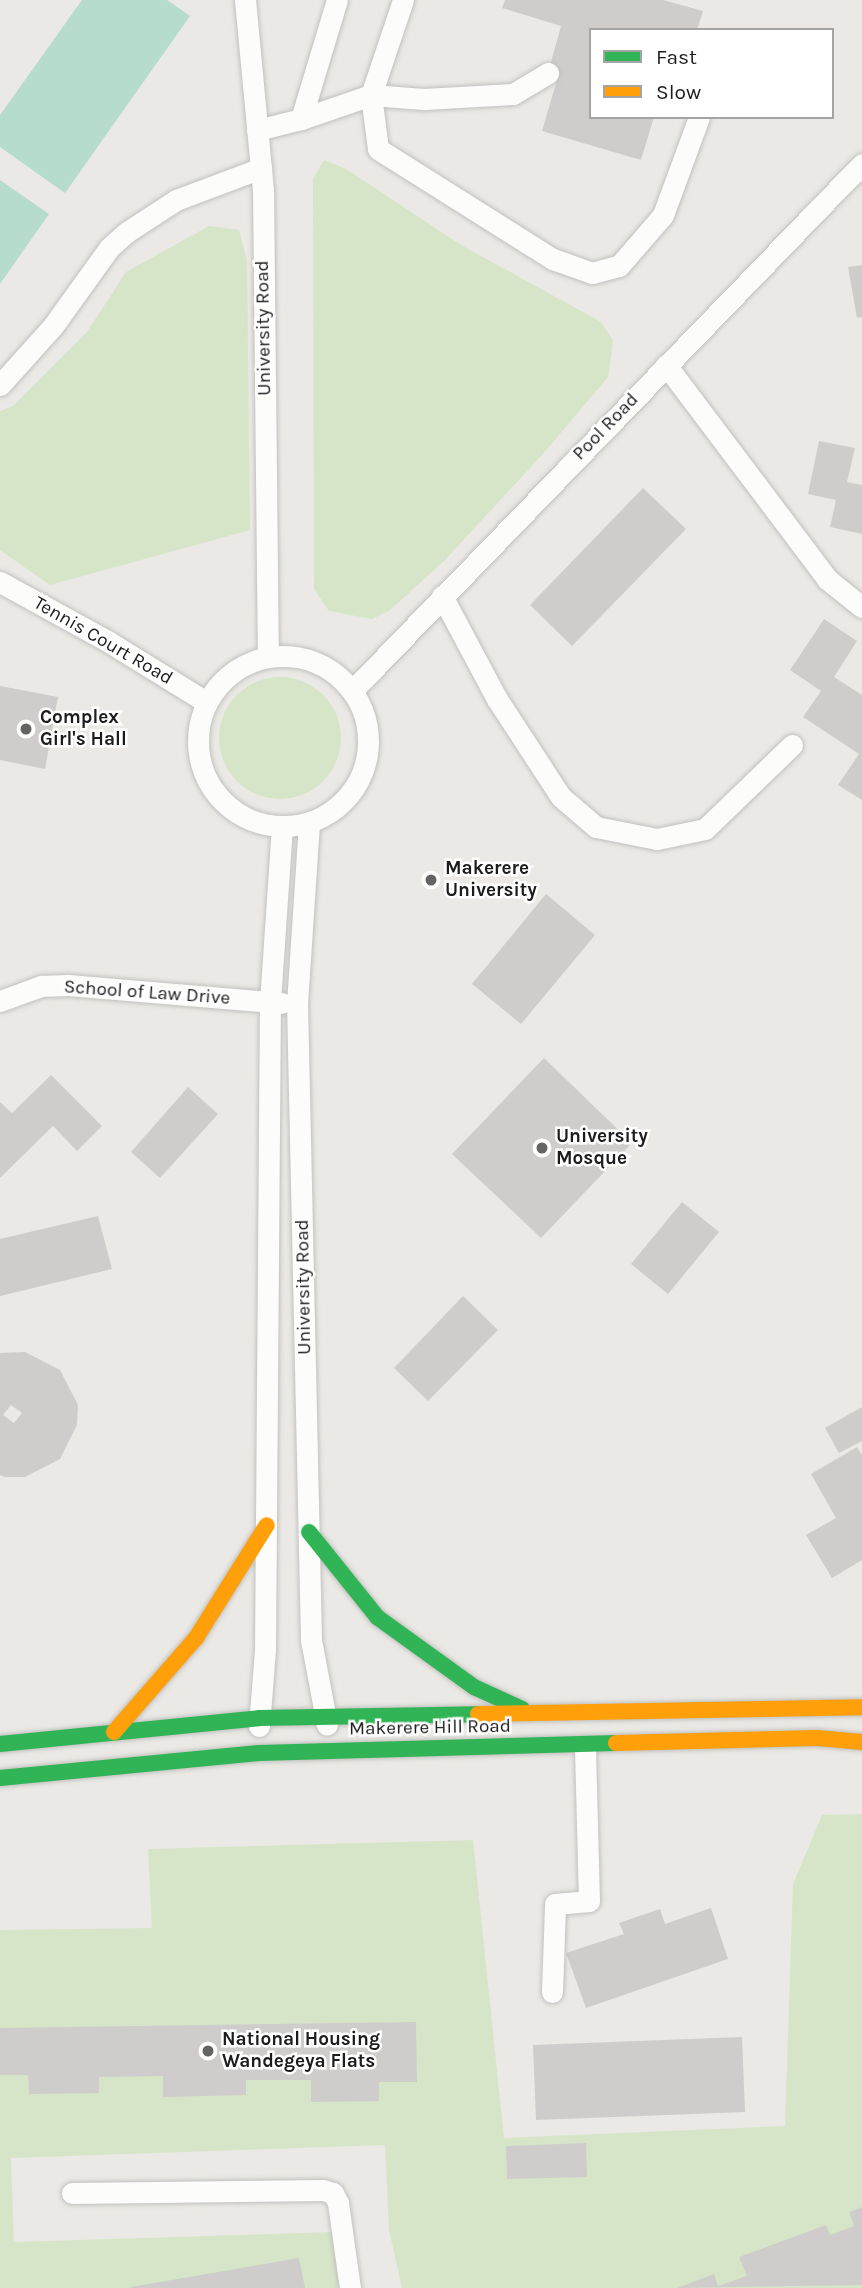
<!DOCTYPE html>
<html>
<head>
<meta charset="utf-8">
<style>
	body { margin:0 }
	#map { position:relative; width:862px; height:2288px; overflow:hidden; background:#eae9e5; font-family:Karla,sans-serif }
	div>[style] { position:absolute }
	.grass>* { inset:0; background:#d6e5c7 }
	.round { border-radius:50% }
	.pitch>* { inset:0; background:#b6dccd }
	.building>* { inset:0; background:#cecdcb }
	.roads { filter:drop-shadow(0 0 2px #c1c1bf) drop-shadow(0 0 2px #c1c1bf) }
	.lane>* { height:21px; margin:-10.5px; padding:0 10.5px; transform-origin:10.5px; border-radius:10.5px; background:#fcfcfb }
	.lane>.ring { margin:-10.5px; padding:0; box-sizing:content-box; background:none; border:21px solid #fcfcfb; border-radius:50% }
	.fast>* { height:16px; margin:-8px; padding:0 8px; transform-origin:8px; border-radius:8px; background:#30b455 }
	.slow>* { height:16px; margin:-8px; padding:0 8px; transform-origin:8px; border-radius:8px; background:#ff9f0a }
	.dots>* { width:19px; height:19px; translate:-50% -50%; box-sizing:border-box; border:4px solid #fff; border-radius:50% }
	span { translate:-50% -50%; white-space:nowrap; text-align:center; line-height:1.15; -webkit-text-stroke:5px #fff; paint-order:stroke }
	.street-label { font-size:19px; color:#1c1c1c }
	.poi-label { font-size:19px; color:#1c1c1c; font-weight:700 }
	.left { translate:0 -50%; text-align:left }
	.legend { position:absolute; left:589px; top:28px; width:245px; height:91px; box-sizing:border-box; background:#fff; border:2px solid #a4a4a4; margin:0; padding:9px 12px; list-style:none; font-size:21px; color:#1c1c1c }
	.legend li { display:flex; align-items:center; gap:14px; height:35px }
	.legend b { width:35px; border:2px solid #a4a4a4 }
</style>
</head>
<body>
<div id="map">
	<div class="grass">
		<i style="clip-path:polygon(324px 160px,346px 169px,461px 245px,601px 322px,613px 341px,608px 377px,542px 455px,444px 561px,389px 611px,372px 619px,329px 611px,314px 589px,313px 179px)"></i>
		<i style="clip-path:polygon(209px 226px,239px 230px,247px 261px,250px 530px,50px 585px,0 550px,0 411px,13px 406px,87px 332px,126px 272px)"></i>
		<i class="round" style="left:219px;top:677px;width:122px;height:122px"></i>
		<i style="clip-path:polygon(862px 1814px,862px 2288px,402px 2288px,389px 2230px,385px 2145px,11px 2158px,14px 2242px,332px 2232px,341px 2288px,0 2288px,0 1930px,152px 1928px,148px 1849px,473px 1840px,504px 2138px,785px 2126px,793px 1884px,822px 1815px)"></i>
	</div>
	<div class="pitch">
		<i style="clip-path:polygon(82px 0,167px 0,190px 16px,65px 193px,0 147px,0 115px)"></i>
		<i style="clip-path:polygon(0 180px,49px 214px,0 284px)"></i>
	</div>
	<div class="building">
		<i style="clip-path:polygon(505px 0,663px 0,703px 11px,697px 30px,591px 30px,591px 117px,654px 117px,641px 160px,542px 131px,557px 80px,548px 73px,561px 26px,502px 8px)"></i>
		<i style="clip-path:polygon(862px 265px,862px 317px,857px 318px,848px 267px)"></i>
		<i style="clip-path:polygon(819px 441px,855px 448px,847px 482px,862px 485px,862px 534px,830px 527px,836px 500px,808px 494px)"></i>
		<i style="clip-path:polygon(643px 488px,686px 529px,572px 646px,530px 605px)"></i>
		<i style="clip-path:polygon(824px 619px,857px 641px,834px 677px,862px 695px,862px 800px,838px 785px,859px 754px,803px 717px,821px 691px,790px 670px)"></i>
		<i style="clip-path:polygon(0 686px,58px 697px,45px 769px,0 760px)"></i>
		<i style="clip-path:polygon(546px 894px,595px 935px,521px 1024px,472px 984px)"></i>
		<i style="clip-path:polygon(544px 1058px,632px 1143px,541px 1238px,452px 1154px)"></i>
		<i style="clip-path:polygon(51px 1075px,102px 1126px,77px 1151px,53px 1126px,0 1178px,0 1102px,12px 1113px)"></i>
		<i style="clip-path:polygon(188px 1087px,218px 1114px,160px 1178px,131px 1152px)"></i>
		<i style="clip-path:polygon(682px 1202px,719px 1232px,668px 1294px,631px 1264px)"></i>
		<i style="clip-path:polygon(98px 1216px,112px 1269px,0 1296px,0 1239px)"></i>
		<i style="clip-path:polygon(463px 1296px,498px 1330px,428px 1401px,394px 1368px)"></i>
		<i style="clip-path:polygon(evenodd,25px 1352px,60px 1370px,78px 1405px,77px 1425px,60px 1459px,25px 1477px,5px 1477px,0 1475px,0 1353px,25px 1352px,11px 1405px,22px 1413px,14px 1423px,3px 1415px,11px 1405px)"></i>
		<i style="clip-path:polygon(862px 1407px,862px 1441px,839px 1453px,825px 1428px)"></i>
		<i style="clip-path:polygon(857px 1447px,862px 1455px,862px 1560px,832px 1578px,806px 1535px,836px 1518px,811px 1474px)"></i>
		<i style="clip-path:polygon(711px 1908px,728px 1959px,586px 2008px,566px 1953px,624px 1934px,619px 1923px,660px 1909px,665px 1924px)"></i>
		<i style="clip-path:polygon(416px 2022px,417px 2082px,379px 2082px,379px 2101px,311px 2102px,311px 2080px,246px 2080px,246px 2095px,163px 2097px,163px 2076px,99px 2077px,99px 2093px,29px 2094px,28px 2075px,0 2075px,0 2028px)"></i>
		<i style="clip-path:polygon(742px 2037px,745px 2112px,536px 2120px,533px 2045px)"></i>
		<i style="clip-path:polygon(586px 2143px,587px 2177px,507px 2179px,506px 2146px)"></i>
		<i style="clip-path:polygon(862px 2207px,862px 2285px,677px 2288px,714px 2274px,718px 2286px,747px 2276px,739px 2257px,826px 2225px,830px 2235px,854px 2226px,849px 2212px)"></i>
		<i style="clip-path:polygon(299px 2258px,305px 2288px,131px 2288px,131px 2287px)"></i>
	</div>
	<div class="roads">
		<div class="lane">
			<i style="left:245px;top:0;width:190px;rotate:84.6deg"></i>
			<i style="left:263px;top:189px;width:468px;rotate:89.4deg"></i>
			<i style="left:403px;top:0;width:100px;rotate:108.6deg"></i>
			<i style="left:371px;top:95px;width:54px;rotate:82.6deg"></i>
			<i style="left:378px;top:149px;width:207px;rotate:32.2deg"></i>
			<i style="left:553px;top:259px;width:41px;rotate:19.7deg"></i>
			<i style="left:592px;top:273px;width:28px;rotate:-15deg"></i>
			<i style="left:619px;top:266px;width:67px;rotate:-49.2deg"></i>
			<i style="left:663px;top:215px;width:104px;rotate:-69.8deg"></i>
			<i style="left:301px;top:119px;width:74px;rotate:-18.9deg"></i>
			<i style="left:371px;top:95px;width:53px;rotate:4.3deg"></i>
			<i style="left:424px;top:99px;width:89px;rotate:-3.2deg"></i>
			<i style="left:513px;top:94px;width:41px;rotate:-31deg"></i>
			<i style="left:257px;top:130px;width:45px;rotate:-14deg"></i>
			<i style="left:301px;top:119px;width:124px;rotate:-73.2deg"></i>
			<i style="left:666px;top:365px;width:268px;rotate:53deg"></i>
			<i style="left:827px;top:579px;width:45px;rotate:38.7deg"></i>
			<i style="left:0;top:385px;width:79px;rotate:-48.1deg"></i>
			<i style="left:53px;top:326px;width:96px;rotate:-54.3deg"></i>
			<i style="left:109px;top:248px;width:24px;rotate:-42deg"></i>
			<i style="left:127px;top:232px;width:59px;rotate:-33.1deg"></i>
			<i style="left:176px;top:200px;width:91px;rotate:-20.6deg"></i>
			<i style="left:0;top:582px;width:124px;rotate:28.8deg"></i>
			<i style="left:109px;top:642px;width:114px;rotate:31.7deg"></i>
			<i style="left:442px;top:596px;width:117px;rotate:61.9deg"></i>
			<i style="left:497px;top:699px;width:117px;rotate:56.9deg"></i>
			<i style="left:561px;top:797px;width:46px;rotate:40.6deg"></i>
			<i style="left:596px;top:827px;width:62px;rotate:11.1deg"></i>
			<i style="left:657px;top:839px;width:49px;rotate:-11.8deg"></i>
			<i style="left:705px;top:829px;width:121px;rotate:-44deg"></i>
			<i class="ring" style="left:198px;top:656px;width:149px;height:149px"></i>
			<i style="left:352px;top:691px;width:733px;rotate:-45.94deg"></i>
			<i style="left:309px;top:823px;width:180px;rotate:93.8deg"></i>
			<i style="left:297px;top:1003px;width:637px;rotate:88.74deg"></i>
			<i style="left:311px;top:1640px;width:86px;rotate:79.3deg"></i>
			<i style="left:0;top:1001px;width:44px;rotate:-20.1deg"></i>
			<i style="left:41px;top:986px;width:27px;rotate:-2deg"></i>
			<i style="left:68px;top:985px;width:214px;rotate:4.8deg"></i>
			<i style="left:259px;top:1726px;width:76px;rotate:-85.5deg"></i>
			<i style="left:265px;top:1650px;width:648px;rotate:-89.56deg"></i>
			<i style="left:270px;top:1002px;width:176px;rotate:-86.1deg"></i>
			<i style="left:552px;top:1992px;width:88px;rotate:-88deg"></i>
			<i style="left:555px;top:1904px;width:34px;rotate:-5deg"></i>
			<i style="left:589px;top:1901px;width:155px;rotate:-91.5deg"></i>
			<i style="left:72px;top:2193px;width:251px;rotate:-0.7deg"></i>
			<i style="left:323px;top:2190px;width:10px;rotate:17deg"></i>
			<i style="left:333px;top:2193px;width:11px;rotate:63deg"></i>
			<i style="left:338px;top:2203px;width:86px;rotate:82deg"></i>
		</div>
		<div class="fast">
			<i style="left:309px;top:1532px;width:109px;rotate:51.3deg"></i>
			<i style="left:377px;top:1617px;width:120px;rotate:35.8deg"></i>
			<i style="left:474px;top:1687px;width:53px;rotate:24.6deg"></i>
			<i style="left:0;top:1744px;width:260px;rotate:-5.7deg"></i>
			<i style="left:259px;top:1718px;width:219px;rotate:-1deg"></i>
			<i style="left:0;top:1778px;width:260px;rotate:-5.5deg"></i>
			<i style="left:259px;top:1753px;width:357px;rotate:-1.6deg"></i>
		</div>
		<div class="slow">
			<i style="left:478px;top:1714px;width:384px;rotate:-1deg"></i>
			<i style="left:114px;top:1732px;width:125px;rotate:-48.9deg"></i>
			<i style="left:196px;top:1638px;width:133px;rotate:-57.9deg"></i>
			<i style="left:616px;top:1743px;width:201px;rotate:-1.4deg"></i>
			<i style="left:817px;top:1738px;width:45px;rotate:5.1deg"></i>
		</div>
	</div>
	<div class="dots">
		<i style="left:26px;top:729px;background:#646462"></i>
		<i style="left:431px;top:880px;background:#646462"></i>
		<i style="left:542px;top:1148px;background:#646462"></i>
		<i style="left:208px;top:2051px;background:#646462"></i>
	</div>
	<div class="street-label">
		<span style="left:264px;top:328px;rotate:-91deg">University Road</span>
		<span style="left:606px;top:427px;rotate:-46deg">Pool Road</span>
		<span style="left:103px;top:641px;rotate:30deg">Tennis Court Road</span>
		<span style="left:147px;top:993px;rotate:4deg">School of Law Drive</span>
		<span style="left:304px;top:1287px;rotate:-91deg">University Road</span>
		<span style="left:430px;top:1728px;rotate:-1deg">Makerere Hill Road</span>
	</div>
	<div class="poi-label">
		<span class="left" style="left:40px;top:729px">Complex<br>Girl's Hall</span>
		<span class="left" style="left:445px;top:880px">Makerere<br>University</span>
		<span class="left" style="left:556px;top:1148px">University<br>Mosque</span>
		<span class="left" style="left:222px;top:2051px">National Housing<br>Wandegeya Flats</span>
	</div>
	<ul class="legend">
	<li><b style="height:9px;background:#30b455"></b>Fast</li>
	<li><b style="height:9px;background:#ff9f0a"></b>Slow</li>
	</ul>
</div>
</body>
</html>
